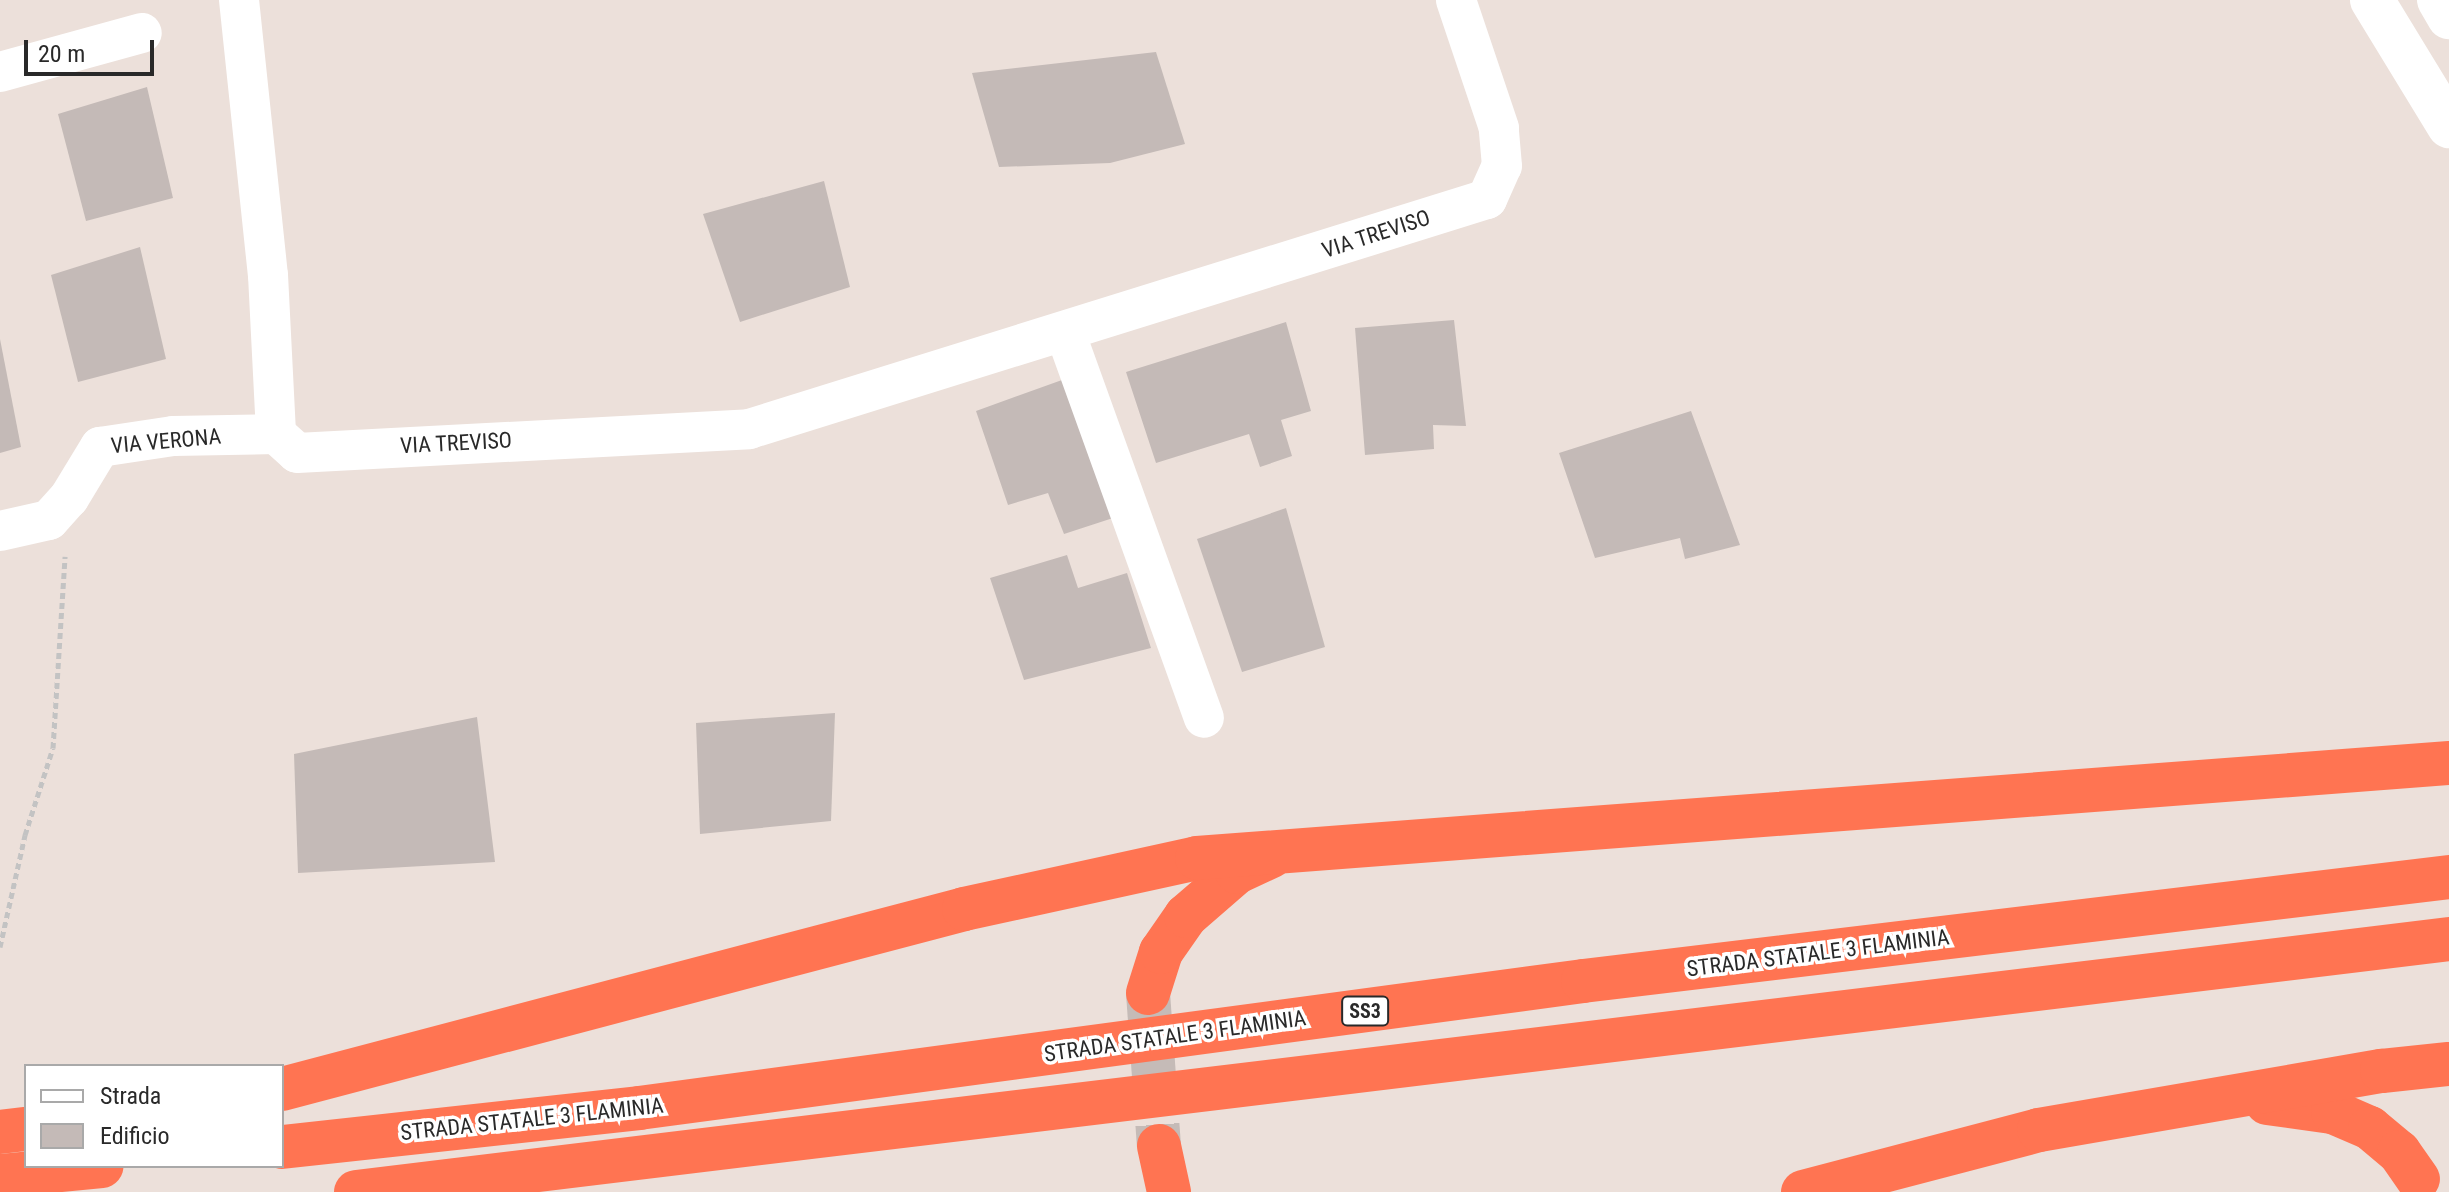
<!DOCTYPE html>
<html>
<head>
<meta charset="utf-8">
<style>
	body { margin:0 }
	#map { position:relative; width:2449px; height:1192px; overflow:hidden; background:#ece0da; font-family:"Roboto Condensed",sans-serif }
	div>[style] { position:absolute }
	.building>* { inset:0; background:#c4bab7 }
	.highway-tunnel>* { height:44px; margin-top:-22px; transform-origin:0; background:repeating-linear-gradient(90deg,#c5bbb7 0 44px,transparent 0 66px) }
	.path>* { height:5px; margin-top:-2.5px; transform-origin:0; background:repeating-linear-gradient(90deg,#c3c3c3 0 6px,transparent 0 10px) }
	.street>* { height:40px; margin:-20px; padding:0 20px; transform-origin:20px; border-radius:20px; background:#fff }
	.secondary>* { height:44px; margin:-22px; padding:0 22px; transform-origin:22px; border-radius:22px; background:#fff }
	.highway>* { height:44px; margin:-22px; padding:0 22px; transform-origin:22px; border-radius:22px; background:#ff7452 }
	span { translate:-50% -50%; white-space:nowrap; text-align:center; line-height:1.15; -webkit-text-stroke:7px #fff; paint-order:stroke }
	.shield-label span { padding:2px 6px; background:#fff; border:2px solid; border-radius:6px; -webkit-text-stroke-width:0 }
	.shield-label { font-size:20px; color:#292929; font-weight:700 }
	.street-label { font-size:22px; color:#292929 }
	.legend { position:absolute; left:24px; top:1064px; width:260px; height:104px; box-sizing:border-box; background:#fff; border:2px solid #a9a9a9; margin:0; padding:10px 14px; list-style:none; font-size:24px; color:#292929 }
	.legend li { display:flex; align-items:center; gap:16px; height:40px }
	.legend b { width:40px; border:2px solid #a9a9a9 }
	.scale { position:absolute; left:24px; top:40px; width:130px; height:36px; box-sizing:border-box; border:4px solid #292929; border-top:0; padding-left:10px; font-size:24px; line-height:28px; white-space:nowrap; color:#292929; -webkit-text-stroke:6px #fff; paint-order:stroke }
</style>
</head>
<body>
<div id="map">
	<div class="building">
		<i style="clip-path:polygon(1156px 52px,1185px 144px,1110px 163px,999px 167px,972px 73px)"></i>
		<i style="clip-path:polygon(147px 87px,173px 198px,86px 221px,58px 114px)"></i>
		<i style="clip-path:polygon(824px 181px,850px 287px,740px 322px,703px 214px)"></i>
		<i style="clip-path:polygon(140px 247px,166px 359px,78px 382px,51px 275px)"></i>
		<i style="clip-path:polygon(1454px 320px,1466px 426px,1433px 425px,1434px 449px,1365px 455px,1355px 328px)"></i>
		<i style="clip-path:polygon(1286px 322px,1311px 411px,1281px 420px,1292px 456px,1260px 467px,1249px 434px,1156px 463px,1126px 372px)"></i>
		<i style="clip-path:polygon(0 339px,21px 447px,0 453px)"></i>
		<i style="clip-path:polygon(1062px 380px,1113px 518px,1064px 534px,1048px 493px,1008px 505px,976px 411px)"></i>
		<i style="clip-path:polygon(1691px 411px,1740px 545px,1685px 559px,1680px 538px,1595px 558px,1559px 453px)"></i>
		<i style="clip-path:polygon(1286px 508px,1325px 647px,1242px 672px,1197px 539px)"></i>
		<i style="clip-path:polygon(1067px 555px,1078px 588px,1127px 573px,1151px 648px,1024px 680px,990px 578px)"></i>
		<i style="clip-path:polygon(835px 713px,831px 821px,700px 834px,696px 723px)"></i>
		<i style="clip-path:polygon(477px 717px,495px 862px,298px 873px,294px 754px)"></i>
	</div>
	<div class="highway-tunnel">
		<i style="left:1148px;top:993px;width:153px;rotate:85.9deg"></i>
	</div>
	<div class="path">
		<i style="left:0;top:947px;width:115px;rotate:-77.4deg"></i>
		<i style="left:25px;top:835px;width:91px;rotate:-72.2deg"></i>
		<i style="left:53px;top:748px;width:192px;rotate:-86.4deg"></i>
	</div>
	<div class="street">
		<i style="left:239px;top:0;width:277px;rotate:84deg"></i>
		<i style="left:268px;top:275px;width:159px;rotate:87.1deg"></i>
		<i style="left:276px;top:434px;width:28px;rotate:42deg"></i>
		<i style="left:297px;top:453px;width:453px;rotate:-3deg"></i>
		<i style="left:749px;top:429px;width:773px;rotate:-17.31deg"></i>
		<i style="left:1487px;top:199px;width:36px;rotate:-66deg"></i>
		<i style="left:1502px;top:166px;width:38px;rotate:-95deg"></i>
		<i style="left:1499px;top:128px;width:135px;rotate:-108.6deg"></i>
		<i style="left:0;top:72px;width:147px;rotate:-15.4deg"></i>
		<i style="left:1065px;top:332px;width:410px;rotate:70.2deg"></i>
		<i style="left:0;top:531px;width:50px;rotate:-12.7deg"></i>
		<i style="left:49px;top:520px;width:30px;rotate:-48deg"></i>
		<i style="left:69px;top:498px;width:60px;rotate:-58.7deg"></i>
		<i style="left:100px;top:447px;width:74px;rotate:-8.6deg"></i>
		<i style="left:173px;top:436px;width:103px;rotate:-1.1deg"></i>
	</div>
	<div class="secondary">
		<i style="left:2372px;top:0;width:148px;rotate:58.6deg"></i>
		<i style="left:2439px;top:0;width:20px;rotate:60deg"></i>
	</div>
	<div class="highway">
		<i style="left:1148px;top:993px;width:43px;rotate:-72.4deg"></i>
		<i style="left:1161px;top:952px;width:44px;rotate:-55.2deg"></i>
		<i style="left:1186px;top:916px;width:67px;rotate:-40.8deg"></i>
		<i style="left:1237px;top:872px;width:38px;rotate:-25deg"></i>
		<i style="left:282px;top:1089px;width:705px;rotate:-14.78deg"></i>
		<i style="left:964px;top:909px;width:239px;rotate:-12.3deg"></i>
		<i style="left:1197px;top:858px;width:1256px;rotate:-4.34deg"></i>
		<i style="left:2267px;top:1103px;width:67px;rotate:7.8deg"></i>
		<i style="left:2333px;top:1112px;width:40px;rotate:23.4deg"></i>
		<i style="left:2370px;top:1128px;width:38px;rotate:40deg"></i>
		<i style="left:2399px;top:1152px;width:33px;rotate:55deg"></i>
		<i style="left:0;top:1132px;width:26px;rotate:-7deg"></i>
		<i style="left:1159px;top:1146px;width:47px;rotate:77.7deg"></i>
		<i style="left:282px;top:1147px;width:359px;rotate:-6.2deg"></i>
		<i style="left:639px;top:1108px;width:953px;rotate:-7.66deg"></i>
		<i style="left:1583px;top:981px;width:872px;rotate:-6.85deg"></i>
		<i style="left:0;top:1176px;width:102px;rotate:-5.6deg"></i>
		<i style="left:356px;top:1192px;width:2108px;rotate:-6.89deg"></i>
		<i style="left:1803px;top:1192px;width:244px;rotate:-14.7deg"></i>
		<i style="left:2039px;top:1130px;width:348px;rotate:-9.8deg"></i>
		<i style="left:2382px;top:1071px;width:67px;rotate:-6deg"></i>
	</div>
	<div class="shield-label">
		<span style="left:1365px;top:1011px">SS3</span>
	</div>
	<div class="street-label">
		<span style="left:1376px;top:234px;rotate:-18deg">VIA TREVISO</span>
		<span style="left:166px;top:441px;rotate:-5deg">VIA VERONA</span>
		<span style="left:456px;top:443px;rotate:-3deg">VIA TREVISO</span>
		<span style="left:1818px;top:953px;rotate:-7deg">STRADA STATALE 3 FLAMINIA</span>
		<span style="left:1175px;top:1036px;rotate:-8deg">STRADA STATALE 3 FLAMINIA</span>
		<span style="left:532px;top:1119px;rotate:-6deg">STRADA STATALE 3 FLAMINIA</span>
	</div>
	<ul class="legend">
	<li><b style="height:10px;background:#fff"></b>Strada</li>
	<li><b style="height:22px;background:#c4bab7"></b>Edificio</li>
	</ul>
	<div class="scale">20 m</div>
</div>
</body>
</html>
